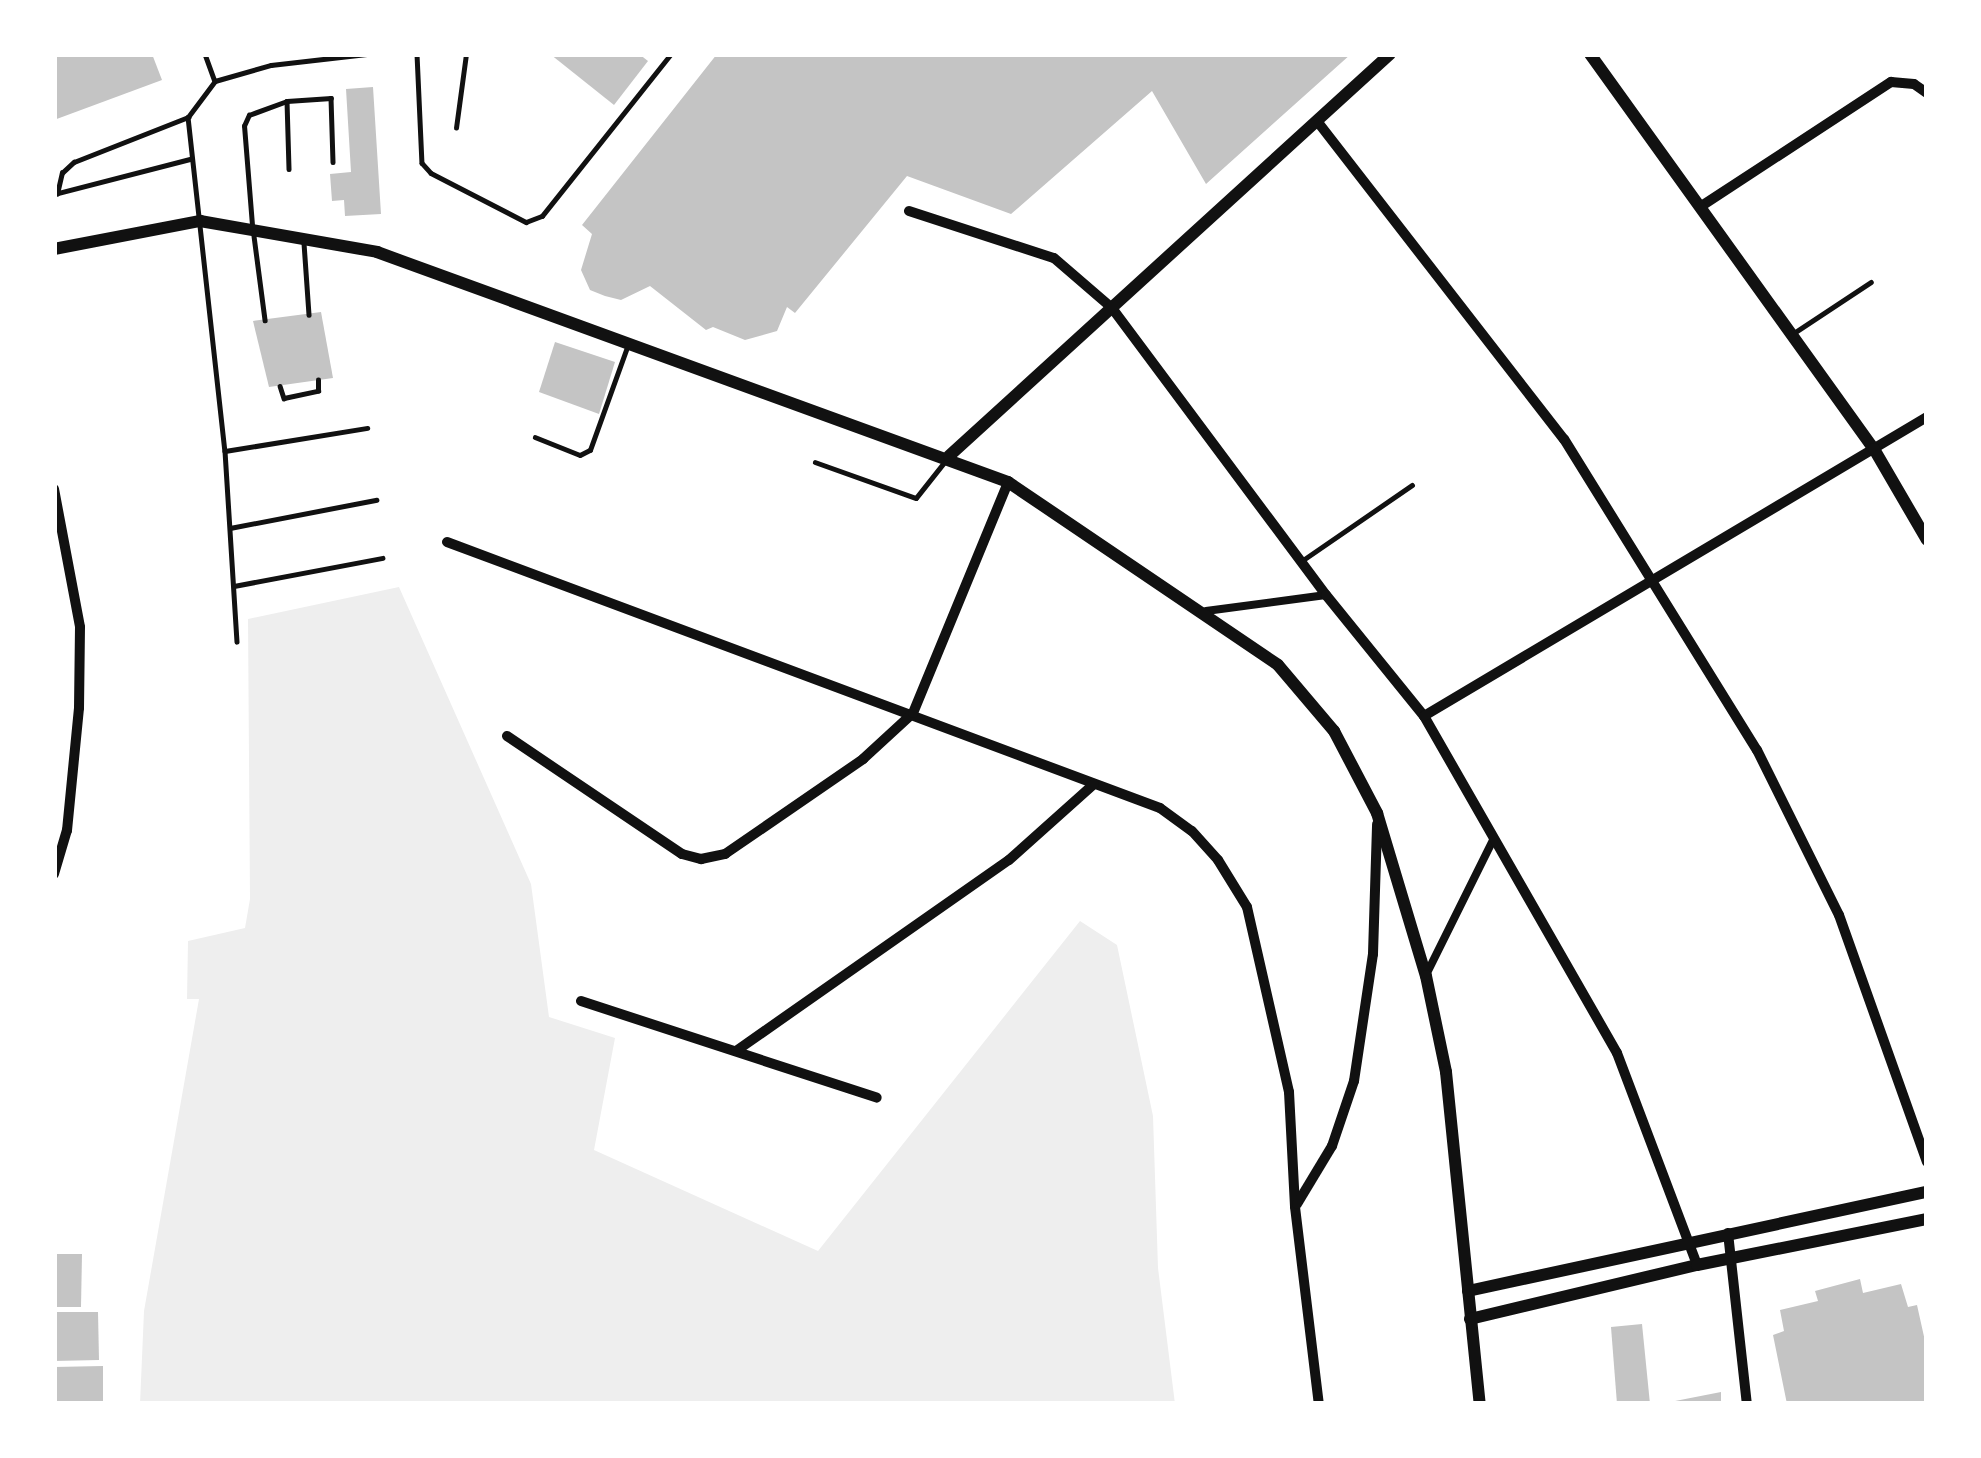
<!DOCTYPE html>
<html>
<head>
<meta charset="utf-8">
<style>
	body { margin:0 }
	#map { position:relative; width:1981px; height:1458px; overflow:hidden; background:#fff; font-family:"Source Sans 3",sans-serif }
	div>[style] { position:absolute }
	.green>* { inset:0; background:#eee }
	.building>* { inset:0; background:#c4c4c4 }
	.service>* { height:4.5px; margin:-2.25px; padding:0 2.25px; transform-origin:2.25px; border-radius:2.25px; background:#111 }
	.pedestrian>* { height:8px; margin:-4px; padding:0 4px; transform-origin:4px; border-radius:4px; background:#111 }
	.minor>* { height:10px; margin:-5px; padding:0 5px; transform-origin:5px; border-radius:5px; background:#111 }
	.tertiary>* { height:12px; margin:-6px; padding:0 6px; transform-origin:6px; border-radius:6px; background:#111 }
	span { translate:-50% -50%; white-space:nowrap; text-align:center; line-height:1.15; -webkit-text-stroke:12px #fff; paint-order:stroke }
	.frame { position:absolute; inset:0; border:57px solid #fff; pointer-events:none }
</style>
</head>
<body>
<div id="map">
	<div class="green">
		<i style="clip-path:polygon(399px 587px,531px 884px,549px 1017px,615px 1038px,594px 1150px,818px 1251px,1080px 921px,1117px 945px,1153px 1116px,1158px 1268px,1175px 1404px,140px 1404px,144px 1311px,199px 999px,187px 999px,188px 941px,245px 928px,250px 899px,248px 619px)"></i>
	</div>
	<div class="building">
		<i style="clip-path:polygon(54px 54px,152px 54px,162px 80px,54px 120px)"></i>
		<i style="clip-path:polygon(550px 54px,639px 54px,648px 61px,614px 105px)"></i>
		<i style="clip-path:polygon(717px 54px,1351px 54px,1206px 184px,1152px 91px,1011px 214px,907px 176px,795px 313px,787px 307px,777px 331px,745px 340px,713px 327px,706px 330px,650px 286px,621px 300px,605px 296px,590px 290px,581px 270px,592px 234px,582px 225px)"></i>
		<i style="clip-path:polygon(373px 87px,381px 214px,345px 216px,344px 200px,332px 201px,330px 174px,351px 172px,346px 89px)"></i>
		<i style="clip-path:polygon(321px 312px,333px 378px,269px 387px,253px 321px)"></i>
		<i style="clip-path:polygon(555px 342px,615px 362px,599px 414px,539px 392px)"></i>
		<i style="clip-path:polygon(54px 1254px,82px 1254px,81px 1307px,54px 1307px)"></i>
		<i style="clip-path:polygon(1860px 1279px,1863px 1293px,1901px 1284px,1908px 1307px,1917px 1305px,1927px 1350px,1927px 1404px,1787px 1404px,1773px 1335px,1784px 1331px,1780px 1310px,1818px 1301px,1815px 1291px)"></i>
		<i style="clip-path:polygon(54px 1312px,98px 1312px,99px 1360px,54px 1361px)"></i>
		<i style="clip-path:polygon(1642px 1324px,1650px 1404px,1617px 1404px,1611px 1327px)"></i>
		<i style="clip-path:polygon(103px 1366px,103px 1404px,54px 1404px,54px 1367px)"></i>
		<i style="clip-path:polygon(1721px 1392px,1721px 1404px,1670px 1404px,1670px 1402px)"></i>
	</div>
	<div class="service">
		<i style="left:205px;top:54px;width:29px;rotate:70deg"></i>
		<i style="left:417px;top:54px;width:109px;rotate:87.4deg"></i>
		<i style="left:422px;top:163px;width:13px;rotate:48deg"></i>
		<i style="left:431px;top:173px;width:107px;rotate:27.3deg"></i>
		<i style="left:526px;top:222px;width:17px;rotate:-21deg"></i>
		<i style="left:542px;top:216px;width:207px;rotate:-51.5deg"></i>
		<i style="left:287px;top:101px;width:68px;rotate:88.3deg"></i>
		<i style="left:188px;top:117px;width:336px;rotate:83.7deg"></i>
		<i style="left:225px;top:451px;width:191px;rotate:86.4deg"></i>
		<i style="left:456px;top:128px;width:75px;rotate:-82.3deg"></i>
		<i style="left:192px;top:159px;width:139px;rotate:165.5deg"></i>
		<i style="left:57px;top:194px;width:22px;rotate:-77deg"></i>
		<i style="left:62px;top:173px;width:16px;rotate:-43deg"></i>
		<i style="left:74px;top:162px;width:123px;rotate:-21.5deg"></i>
		<i style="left:188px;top:117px;width:45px;rotate:-53.1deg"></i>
		<i style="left:215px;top:81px;width:58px;rotate:-15.9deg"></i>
		<i style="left:271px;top:65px;width:96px;rotate:-6.6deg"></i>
		<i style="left:252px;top:225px;width:99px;rotate:-94.6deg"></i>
		<i style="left:244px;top:126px;width:12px;rotate:-66deg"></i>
		<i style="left:249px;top:115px;width:40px;rotate:-20.2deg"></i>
		<i style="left:287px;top:101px;width:44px;rotate:-3.9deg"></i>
		<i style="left:331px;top:98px;width:64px;rotate:88.2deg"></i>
		<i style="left:254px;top:236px;width:85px;rotate:82.5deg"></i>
		<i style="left:304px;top:243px;width:72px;rotate:86deg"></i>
		<i style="left:1794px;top:333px;width:92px;rotate:-33.5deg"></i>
		<i style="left:280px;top:386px;width:13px;rotate:72deg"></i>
		<i style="left:284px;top:398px;width:35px;rotate:-12deg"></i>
		<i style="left:318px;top:391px;width:11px;rotate:-90deg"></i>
		<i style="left:535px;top:437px;width:48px;rotate:21.8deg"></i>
		<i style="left:580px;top:455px;width:11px;rotate:-27deg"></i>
		<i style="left:590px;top:450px;width:109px;rotate:-70.2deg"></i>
		<i style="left:225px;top:451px;width:144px;rotate:-9.2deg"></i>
		<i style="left:815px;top:462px;width:107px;rotate:19.6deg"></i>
		<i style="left:916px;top:498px;width:48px;rotate:-51.7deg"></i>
		<i style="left:230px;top:528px;width:149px;rotate:-10.9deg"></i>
		<i style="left:1303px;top:560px;width:132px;rotate:-34.5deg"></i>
		<i style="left:234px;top:586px;width:151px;rotate:-10.7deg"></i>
		<i style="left:1564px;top:1404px;width:15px"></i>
	</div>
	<div class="pedestrian">
		<i style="left:1206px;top:611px;width:121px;rotate:-7.6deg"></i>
		<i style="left:1426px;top:975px;width:153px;rotate:-63.6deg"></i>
	</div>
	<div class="minor">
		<i style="left:1317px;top:121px;width:403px;rotate:52.2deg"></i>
		<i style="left:1564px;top:439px;width:366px;rotate:58.2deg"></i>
		<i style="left:1757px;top:750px;width:184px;rotate:63.6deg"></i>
		<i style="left:1839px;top:915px;width:262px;rotate:70.4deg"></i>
		<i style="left:1703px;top:205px;width:225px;rotate:-33.2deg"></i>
		<i style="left:1891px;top:82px;width:23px;rotate:5deg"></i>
		<i style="left:1914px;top:84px;width:16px;rotate:35deg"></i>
		<i style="left:909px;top:211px;width:152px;rotate:18deg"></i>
		<i style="left:1054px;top:258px;width:77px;rotate:40.8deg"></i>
		<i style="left:1112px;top:308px;width:358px;rotate:53.3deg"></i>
		<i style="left:1326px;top:595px;width:156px;rotate:51deg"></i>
		<i style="left:1424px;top:716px;width:388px;rotate:60.2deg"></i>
		<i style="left:1617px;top:1053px;width:227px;rotate:69.3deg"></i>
		<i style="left:54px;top:489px;width:140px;rotate:79.3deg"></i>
		<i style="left:80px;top:627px;width:81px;rotate:90.7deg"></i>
		<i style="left:79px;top:708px;width:123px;rotate:95.6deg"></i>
		<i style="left:67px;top:830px;width:46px;rotate:106.5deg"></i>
		<i style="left:447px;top:542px;width:761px;rotate:20.46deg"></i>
		<i style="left:1160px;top:808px;width:39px;rotate:36deg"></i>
		<i style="left:1192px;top:831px;width:39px;rotate:48deg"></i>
		<i style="left:1218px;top:860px;width:55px;rotate:58.3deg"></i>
		<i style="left:1247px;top:907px;width:190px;rotate:77.2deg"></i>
		<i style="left:1289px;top:1092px;width:115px;rotate:87deg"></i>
		<i style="left:1295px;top:1207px;width:198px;rotate:83.1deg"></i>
		<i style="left:1424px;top:716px;width:585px;rotate:-30.73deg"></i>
		<i style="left:507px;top:736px;width:211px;rotate:34deg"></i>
		<i style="left:682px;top:854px;width:20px;rotate:15deg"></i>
		<i style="left:701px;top:859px;width:25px;rotate:-12deg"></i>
		<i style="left:725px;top:854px;width:168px;rotate:-34.5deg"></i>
		<i style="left:863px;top:759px;width:68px;rotate:-42.6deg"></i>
		<i style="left:913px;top:713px;width:250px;rotate:-67.6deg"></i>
		<i style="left:581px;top:1001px;width:311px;rotate:18.1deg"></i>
		<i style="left:736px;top:1051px;width:333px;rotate:-35deg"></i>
		<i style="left:1009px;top:860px;width:114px;rotate:-41.8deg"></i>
		<i style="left:1297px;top:1204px;width:68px;rotate:-58.9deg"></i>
		<i style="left:1332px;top:1146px;width:69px;rotate:-71.3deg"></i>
		<i style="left:1354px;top:1081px;width:128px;rotate:-81.5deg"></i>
		<i style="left:1373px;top:954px;width:130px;rotate:-88.2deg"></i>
		<i style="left:1728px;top:1233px;width:172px;rotate:83.7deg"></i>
	</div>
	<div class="tertiary">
		<i style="left:1590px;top:54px;width:486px;rotate:54.3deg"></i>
		<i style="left:1874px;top:449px;width:105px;rotate:59.8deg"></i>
		<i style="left:54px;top:249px;width:149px;rotate:-10.9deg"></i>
		<i style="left:200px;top:221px;width:180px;rotate:9.9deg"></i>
		<i style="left:377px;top:252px;width:672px;rotate:20.03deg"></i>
		<i style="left:1008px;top:482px;width:326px;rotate:34.1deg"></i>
		<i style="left:1278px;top:665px;width:87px;rotate:49.7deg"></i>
		<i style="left:1334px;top:731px;width:93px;rotate:62.3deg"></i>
		<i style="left:1377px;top:813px;width:170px;rotate:73.3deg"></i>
		<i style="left:1426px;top:976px;width:98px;rotate:78.2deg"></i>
		<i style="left:1446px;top:1072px;width:334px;rotate:84.2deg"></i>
		<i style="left:949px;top:456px;width:597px;rotate:-42.35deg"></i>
		<i style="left:1468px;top:1291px;width:470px;rotate:-12.2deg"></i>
		<i style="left:1470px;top:1319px;width:233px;rotate:-13.4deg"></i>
		<i style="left:1697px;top:1265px;width:235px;rotate:-11.3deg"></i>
	</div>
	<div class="frame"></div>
</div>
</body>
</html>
